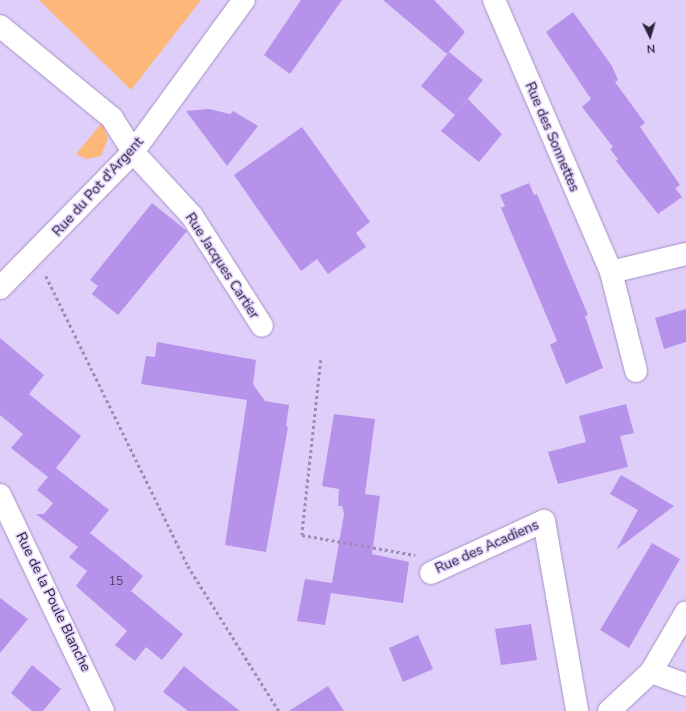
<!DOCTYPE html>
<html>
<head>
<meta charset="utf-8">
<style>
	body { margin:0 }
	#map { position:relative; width:686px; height:711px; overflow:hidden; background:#decef9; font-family:"Nunito Sans",sans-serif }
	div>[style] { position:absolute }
	.green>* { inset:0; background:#fdb778 }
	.building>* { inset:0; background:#b692eb }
	.path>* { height:2.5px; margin-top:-1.25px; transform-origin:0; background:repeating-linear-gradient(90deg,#9b8eb1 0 3px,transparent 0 6px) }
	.roads { filter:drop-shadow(0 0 1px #a692c5) drop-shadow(0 0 1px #a692c5) }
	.minor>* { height:22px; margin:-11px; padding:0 11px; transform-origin:11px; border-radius:11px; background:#fff }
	span { translate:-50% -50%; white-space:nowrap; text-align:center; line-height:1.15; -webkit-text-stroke:3px #decef9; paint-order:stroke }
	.number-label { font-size:12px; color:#4f4066 }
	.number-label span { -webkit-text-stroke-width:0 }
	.street-label { font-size:14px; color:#2d253a }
	.north { position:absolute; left:630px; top:16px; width:40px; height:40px; -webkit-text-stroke:3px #decef9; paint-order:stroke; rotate:175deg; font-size:11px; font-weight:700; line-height:16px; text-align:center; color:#2d253a }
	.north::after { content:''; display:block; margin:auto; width:14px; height:18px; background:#2d253a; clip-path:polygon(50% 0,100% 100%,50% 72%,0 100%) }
</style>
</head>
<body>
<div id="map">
	<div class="green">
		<i style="clip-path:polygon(39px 0,201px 0,131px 90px)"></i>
		<i style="clip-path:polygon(102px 123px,108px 138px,101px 156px,86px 159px,76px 154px)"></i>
	</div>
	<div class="building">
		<i style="clip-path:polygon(301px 0,342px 0,290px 74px,264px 55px)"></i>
		<i style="clip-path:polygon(383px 0,434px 0,465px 32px,447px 54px)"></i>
		<i style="clip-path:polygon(573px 12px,612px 66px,618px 80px,615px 82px,645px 123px,640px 127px,680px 185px,675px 188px,682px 197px,658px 214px,616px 161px,618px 159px,610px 149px,613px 147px,582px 107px,591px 99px,546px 32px)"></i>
		<i style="clip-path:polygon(449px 52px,483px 80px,456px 113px,468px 99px,502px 134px,479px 162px,441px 131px,455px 115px,421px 86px)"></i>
		<i style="clip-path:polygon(209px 109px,230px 114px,233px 111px,258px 126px,227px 166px,186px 111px)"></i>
		<i style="clip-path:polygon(302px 127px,370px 222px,356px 233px,366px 247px,328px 274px,317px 259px,301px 271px,234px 175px)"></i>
		<i style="clip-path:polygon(529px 183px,534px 195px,537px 194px,588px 315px,585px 316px,603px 368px,566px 384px,550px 345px,557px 341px,501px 208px,505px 206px,500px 195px)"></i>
		<i style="clip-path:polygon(152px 203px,187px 231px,118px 315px,92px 294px,98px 286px,90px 280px)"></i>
		<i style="clip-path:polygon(686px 309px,686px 342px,664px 349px,655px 318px)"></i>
		<i style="clip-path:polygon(0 338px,44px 375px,29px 394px,81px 436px,56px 468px,109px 510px,90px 533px,143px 576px,131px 591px,183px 634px,162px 660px,146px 647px,135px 661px,115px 645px,127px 631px,76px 586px,87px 571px,69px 557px,78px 547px,36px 514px,44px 514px,53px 503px,37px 490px,48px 477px,11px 448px,23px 434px,0 415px)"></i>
		<i style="clip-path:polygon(157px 342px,256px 360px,253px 384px,265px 401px,289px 405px,286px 426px,288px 427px,266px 552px,225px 545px,247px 400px,141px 384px,146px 356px,155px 357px)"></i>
		<i style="clip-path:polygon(626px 404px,634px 433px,620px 436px,628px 467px,558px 484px,548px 452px,586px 442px,579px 416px)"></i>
		<i style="clip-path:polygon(334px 414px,375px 419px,365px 494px,380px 496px,372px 554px,409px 562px,403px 603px,331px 593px,325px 625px,297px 621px,305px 579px,332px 583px,344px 514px,342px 506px,338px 506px,339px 489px,322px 486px)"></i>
		<i style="clip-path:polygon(621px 475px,674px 506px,616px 550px,638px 510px,610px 494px)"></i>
		<i style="clip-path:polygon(652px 543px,680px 559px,629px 648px,600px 630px)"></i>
		<i style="clip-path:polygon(0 598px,28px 619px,0 653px)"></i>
		<i style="clip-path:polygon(531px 624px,537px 660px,501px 665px,495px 629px)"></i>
		<i style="clip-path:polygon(418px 635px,433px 669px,403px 682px,389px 648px)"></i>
		<i style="clip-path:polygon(32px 665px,61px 689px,43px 711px,32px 711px,11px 693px)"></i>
		<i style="clip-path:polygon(184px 666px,208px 686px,240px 711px,188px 711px,163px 692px)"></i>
		<i style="clip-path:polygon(328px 686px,344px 711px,289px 711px)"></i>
	</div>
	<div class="path">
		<i style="left:46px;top:276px;width:323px;rotate:63.9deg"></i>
		<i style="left:188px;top:566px;width:171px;rotate:57.9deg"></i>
		<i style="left:321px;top:360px;width:176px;rotate:96.2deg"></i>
		<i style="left:302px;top:535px;width:115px;rotate:10deg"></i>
	</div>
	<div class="roads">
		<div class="minor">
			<i style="left:494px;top:0;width:296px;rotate:66.7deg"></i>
			<i style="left:611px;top:272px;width:77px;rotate:-13.5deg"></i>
			<i style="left:0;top:26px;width:145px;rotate:39.4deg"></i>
			<i style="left:112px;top:118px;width:40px;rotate:58deg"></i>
			<i style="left:133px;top:152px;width:87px;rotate:47.3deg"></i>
			<i style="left:192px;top:216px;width:130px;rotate:57.5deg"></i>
			<i style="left:611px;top:272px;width:102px;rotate:75.8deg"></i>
			<i style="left:0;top:288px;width:190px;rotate:-45.6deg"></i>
			<i style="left:133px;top:152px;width:188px;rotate:-53.9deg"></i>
			<i style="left:0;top:495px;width:239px;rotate:64.5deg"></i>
			<i style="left:431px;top:573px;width:124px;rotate:-24.7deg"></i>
			<i style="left:544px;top:521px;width:193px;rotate:80.1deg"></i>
			<i style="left:651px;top:672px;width:37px;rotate:20deg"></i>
			<i style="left:609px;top:711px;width:57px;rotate:-42.9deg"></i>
			<i style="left:651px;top:672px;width:69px;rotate:-59.7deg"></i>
		</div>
	</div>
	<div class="number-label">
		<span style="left:116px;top:582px">15</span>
	</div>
	<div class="street-label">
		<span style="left:552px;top:137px;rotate:67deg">Rue des Sonnettes</span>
		<span style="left:98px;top:187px;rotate:-48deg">Rue du Pot d'Argent</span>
		<span style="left:222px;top:266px;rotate:57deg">Rue Jacques Cartier</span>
		<span style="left:487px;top:547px;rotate:-24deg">Rue des Acadiens</span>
		<span style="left:53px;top:602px;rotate:64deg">Rue de la Poule Blanche</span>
	</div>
	<div class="north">N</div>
</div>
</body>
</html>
